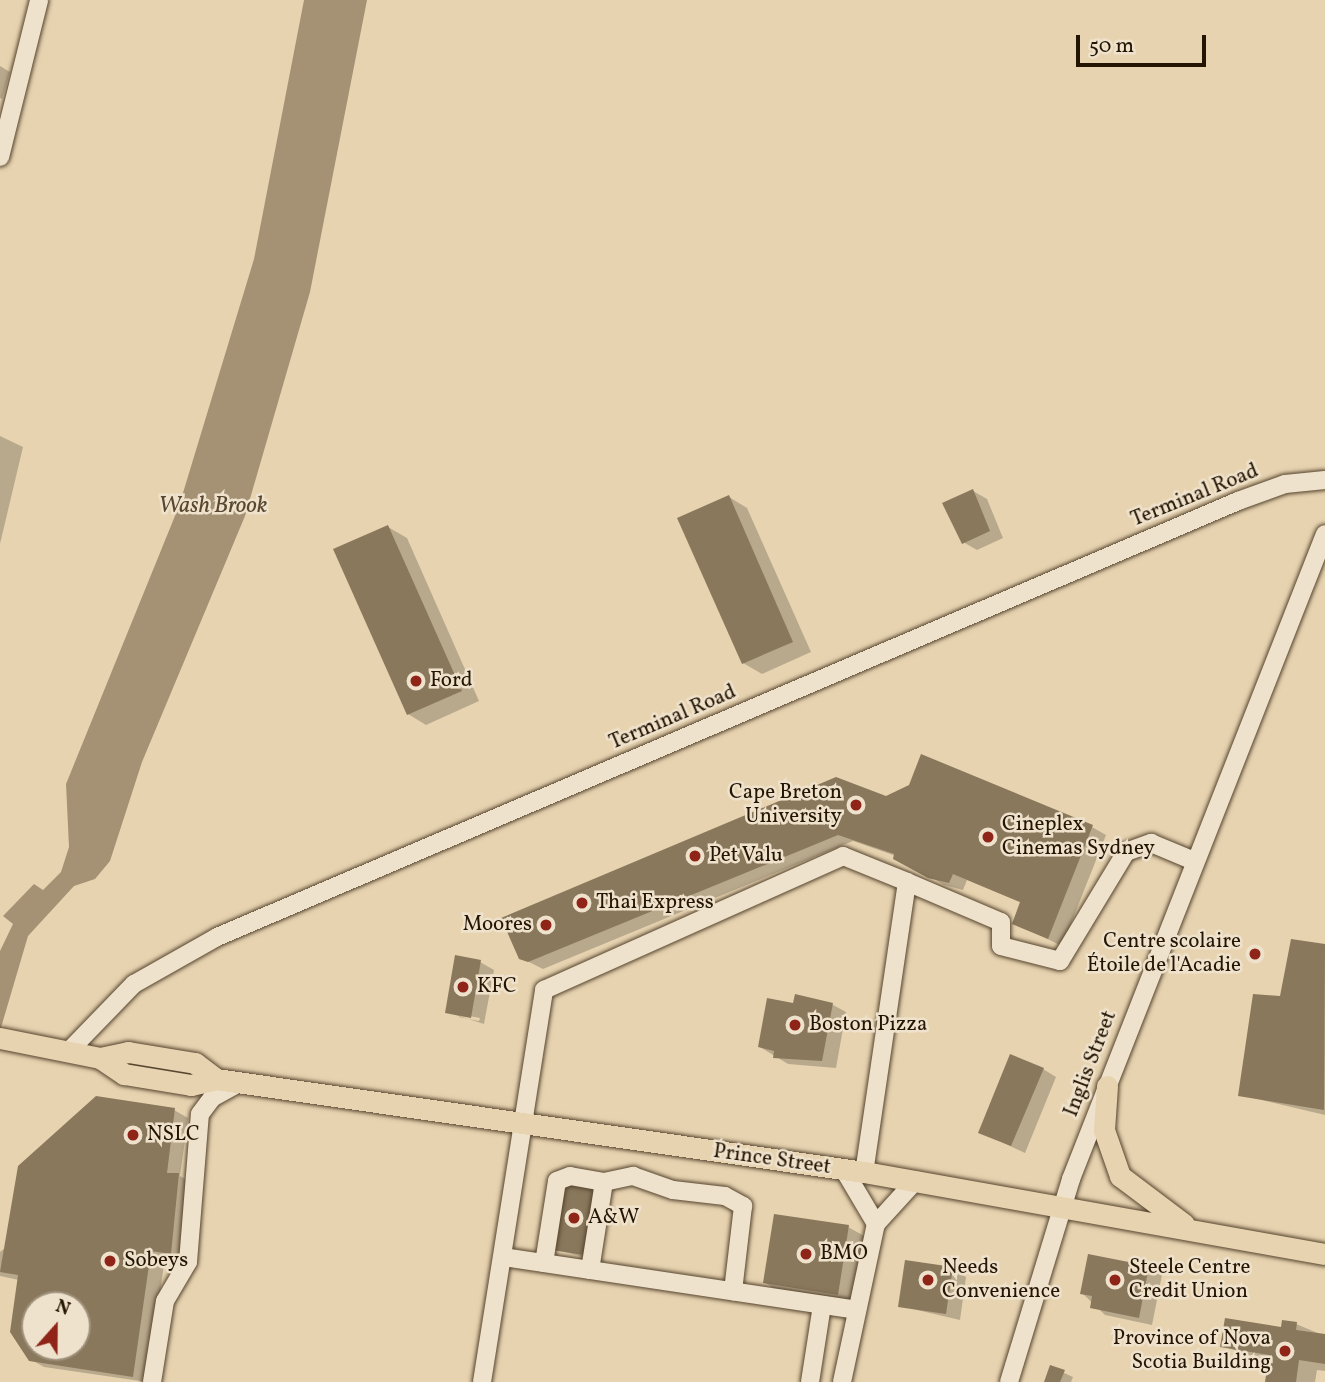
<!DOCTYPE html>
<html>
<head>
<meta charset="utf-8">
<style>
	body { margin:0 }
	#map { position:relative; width:1325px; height:1382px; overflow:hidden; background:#e7d3b0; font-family:Vollkorn,serif }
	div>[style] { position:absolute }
	.water>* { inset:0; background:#a59275 }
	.shadow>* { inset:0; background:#0003 }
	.building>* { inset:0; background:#89785c }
	.roads { filter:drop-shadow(0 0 2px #55442e) drop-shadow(0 0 2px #55442e) }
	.minor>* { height:18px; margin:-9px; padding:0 9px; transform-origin:9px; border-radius:9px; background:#efe2cc }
	.major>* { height:21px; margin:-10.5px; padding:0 10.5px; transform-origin:10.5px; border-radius:10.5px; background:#e7d3b0 }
	.dots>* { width:19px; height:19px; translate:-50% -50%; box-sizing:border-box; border:4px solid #efe2cc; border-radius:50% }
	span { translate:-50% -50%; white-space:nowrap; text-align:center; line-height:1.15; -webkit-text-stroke:5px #efe2cc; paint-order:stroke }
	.street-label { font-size:21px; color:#241502 }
	.poi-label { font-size:21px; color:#241502 }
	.left { translate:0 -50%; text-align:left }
	.right { translate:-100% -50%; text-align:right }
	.water-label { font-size:23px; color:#584730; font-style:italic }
	.north { position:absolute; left:21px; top:1291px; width:70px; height:70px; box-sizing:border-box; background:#efe2cc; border:2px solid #9e907b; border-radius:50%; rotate:21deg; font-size:19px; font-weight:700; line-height:28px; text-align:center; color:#241502 }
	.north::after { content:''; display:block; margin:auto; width:24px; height:32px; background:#8f2418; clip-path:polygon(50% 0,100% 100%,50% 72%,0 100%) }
	.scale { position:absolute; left:1076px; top:35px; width:130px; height:32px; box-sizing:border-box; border:4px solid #241502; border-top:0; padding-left:9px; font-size:21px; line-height:24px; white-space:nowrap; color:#241502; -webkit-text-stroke:5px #efe2cc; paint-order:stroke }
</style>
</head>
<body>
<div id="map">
	<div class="water">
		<i style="clip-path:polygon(304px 0,367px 0,310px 292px,245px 516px,142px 762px,110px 861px,95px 879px,74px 886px,28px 936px,0 1031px,0 951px,13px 924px,3px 916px,34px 884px,43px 890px,61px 872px,69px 847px,66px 784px,179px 506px,254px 259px)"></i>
	</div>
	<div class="shadow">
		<i style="clip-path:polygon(0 66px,10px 72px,2px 99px,0 98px)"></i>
		<i style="clip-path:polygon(0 436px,23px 447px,0 544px)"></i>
		<i style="clip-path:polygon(973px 491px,987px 499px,1003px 538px,977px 550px,963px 542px)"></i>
		<i style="clip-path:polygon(729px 497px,747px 508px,811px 652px,762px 674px,743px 663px)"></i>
		<i style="clip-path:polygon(388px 527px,407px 538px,479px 701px,426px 725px,408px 714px)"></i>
		<i style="clip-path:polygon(886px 798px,1092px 827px,1106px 835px,1062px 946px,1014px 923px,1022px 903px,967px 880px,963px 890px,944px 885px,896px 856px,853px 841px,543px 969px,521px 958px)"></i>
		<i style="clip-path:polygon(1293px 941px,1325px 946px,1325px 1115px,1240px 1095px,1282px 997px)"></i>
		<i style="clip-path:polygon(evenodd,480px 962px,494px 970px,484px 1024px,447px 1012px,480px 962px,459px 1014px,480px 1018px,479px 1021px,459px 1017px,459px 1014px)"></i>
		<i style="clip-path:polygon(794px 1005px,833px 1005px,846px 1012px,836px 1068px,788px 1064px,760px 1047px)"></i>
		<i style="clip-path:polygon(1043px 1069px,1056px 1077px,1025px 1153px,980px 1132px)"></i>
		<i style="clip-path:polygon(evenodd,174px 1110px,188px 1118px,180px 1176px,192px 1183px,184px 1261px,165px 1258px,147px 1382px,44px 1367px,30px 1359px,19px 1280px,0 1276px,0 1252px,174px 1110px,35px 1305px,77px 1305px,77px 1347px,35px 1347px,35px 1305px)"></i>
		<i style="clip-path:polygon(565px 1184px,598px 1261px,554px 1249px)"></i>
		<i style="clip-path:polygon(848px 1227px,866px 1237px,856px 1304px,783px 1293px,765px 1283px)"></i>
		<i style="clip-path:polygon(1149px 1268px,1162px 1275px,1152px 1325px,1105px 1315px,1082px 1293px)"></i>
		<i style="clip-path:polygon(953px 1269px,966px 1277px,960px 1320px,900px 1306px)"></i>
		<i style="clip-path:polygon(1296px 1324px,1325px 1336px,1325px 1371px,1317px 1370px,1315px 1382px,1266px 1382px,1270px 1362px,1222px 1346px)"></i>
		<i style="clip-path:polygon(1051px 1367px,1073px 1377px,1071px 1382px,1046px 1382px)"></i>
	</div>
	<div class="building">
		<i style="clip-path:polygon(973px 489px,990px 531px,962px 544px,942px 503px)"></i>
		<i style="clip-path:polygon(729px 495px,793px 642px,742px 664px,677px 518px)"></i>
		<i style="clip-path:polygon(388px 525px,462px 691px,407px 715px,333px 549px)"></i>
		<i style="clip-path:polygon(921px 754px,1093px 825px,1048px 939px,1012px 924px,1020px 902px,953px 874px,949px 883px,928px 878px,893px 859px,894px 854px,838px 835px,528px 962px,519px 959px,501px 918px,836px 777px,886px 796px,909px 785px)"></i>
		<i style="clip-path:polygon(1291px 939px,1325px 944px,1324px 1110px,1238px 1096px,1253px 994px,1280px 996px)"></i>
		<i style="clip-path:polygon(455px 955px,481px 960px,471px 1018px,445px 1013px)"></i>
		<i style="clip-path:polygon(795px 994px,833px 1003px,822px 1061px,773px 1058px,774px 1051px,758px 1047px,767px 998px,793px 1003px)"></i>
		<i style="clip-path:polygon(1010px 1054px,1044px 1068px,1011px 1146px,978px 1133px)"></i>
		<i style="clip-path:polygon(evenodd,96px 1096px,175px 1108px,167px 1173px,179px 1173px,171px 1254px,151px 1251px,133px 1377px,29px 1361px,10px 1332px,18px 1275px,0 1272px,18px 1166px,96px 1096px,35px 1305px,77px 1305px,77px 1347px,35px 1347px,35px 1305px)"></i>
		<i style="clip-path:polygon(564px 1182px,595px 1187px,584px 1255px,552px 1250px)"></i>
		<i style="clip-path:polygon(774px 1214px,849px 1225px,838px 1295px,763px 1283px)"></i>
		<i style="clip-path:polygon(1088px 1254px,1149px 1266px,1139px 1318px,1090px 1308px,1092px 1296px,1080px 1294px)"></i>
		<i style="clip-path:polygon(905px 1260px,953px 1267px,946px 1314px,898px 1307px)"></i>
		<i style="clip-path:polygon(1225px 1318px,1281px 1327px,1282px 1320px,1297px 1322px,1296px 1330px,1325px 1334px,1325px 1364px,1299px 1360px,1296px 1382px,1265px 1382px,1269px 1355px,1220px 1347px)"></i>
		<i style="clip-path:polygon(1050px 1365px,1065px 1370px,1060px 1382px,1044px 1382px)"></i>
	</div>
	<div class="roads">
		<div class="minor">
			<i style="left:0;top:157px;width:162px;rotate:-76deg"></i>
			<i style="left:907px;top:882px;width:102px;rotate:23.1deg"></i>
			<i style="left:1001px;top:922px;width:24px;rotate:90deg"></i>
			<i style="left:1001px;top:946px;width:61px;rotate:14.3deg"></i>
			<i style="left:1060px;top:961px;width:127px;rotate:-58.8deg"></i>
			<i style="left:1126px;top:852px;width:27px;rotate:-20deg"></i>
			<i style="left:1151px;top:843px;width:47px;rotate:22.7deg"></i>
			<i style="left:68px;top:1052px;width:95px;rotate:-45.9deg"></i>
			<i style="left:134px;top:984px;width:95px;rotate:-29.5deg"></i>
			<i style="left:217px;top:937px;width:1110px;rotate:-23.12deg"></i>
			<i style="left:1238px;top:501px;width:50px;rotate:-19.9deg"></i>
			<i style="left:1285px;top:484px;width:40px;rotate:-5.7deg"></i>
			<i style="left:844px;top:1170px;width:63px;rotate:59.3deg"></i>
			<i style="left:503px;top:1257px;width:358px;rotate:8.5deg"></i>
			<i style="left:544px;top:1263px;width:83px;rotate:-81deg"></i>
			<i style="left:557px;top:1181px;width:14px;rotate:-21deg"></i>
			<i style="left:570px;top:1176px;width:35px;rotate:10deg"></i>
			<i style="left:590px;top:1270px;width:89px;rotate:-81deg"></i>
			<i style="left:604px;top:1182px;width:30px;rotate:-12deg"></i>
			<i style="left:633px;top:1176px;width:42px;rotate:19.3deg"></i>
			<i style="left:673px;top:1190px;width:52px;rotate:6.6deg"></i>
			<i style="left:725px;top:1196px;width:21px;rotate:29deg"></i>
			<i style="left:743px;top:1206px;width:86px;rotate:96.7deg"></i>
			<i style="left:152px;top:1382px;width:82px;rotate:-80.9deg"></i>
			<i style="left:165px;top:1301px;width:45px;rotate:-59.5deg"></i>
			<i style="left:188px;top:1262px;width:148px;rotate:-85.4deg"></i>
			<i style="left:200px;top:1114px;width:20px;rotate:-53deg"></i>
			<i style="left:212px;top:1098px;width:31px;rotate:-29deg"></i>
			<i style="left:482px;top:1382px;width:397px;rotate:-81deg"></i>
			<i style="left:544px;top:990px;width:328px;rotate:-24.1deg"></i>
			<i style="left:843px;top:856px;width:69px;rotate:22.1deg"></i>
			<i style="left:907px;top:882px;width:293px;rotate:98.4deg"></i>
			<i style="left:810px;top:1382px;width:78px;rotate:-81.1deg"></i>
			<i style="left:842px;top:1382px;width:162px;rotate:-77.9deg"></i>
			<i style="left:876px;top:1224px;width:59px;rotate:-47.7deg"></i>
			<i style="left:1009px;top:1382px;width:212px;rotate:-73deg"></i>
			<i style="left:1071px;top:1179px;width:693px;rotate:-68.51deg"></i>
		</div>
		<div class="major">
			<i style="left:0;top:1038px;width:102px;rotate:11.3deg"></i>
			<i style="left:100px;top:1058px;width:29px;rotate:34deg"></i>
			<i style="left:124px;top:1074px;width:68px;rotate:9.3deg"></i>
			<i style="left:191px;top:1085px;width:26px;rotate:-13deg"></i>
			<i style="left:216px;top:1079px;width:655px;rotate:8.17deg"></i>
			<i style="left:864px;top:1172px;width:468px;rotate:10.1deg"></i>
			<i style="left:100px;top:1058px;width:29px;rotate:-12deg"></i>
			<i style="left:128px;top:1052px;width:68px;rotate:9.3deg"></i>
			<i style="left:195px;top:1063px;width:26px;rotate:37deg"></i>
			<i style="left:1107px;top:1086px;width:44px;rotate:93.9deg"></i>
			<i style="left:1104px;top:1130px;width:49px;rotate:70.8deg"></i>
			<i style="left:1120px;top:1176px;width:80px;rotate:36.9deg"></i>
		</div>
	</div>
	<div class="dots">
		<i style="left:416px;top:681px;background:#8f2418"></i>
		<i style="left:856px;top:805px;background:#8f2418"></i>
		<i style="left:988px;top:837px;background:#8f2418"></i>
		<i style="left:695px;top:856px;background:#8f2418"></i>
		<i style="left:582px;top:903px;background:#8f2418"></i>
		<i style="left:546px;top:925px;background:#8f2418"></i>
		<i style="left:1255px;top:954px;background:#8f2418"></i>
		<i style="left:463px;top:987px;background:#8f2418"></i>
		<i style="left:795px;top:1025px;background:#8f2418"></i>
		<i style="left:133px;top:1135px;background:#8f2418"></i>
		<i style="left:574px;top:1218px;background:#8f2418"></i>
		<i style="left:806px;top:1254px;background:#8f2418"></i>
		<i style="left:110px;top:1261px;background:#8f2418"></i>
		<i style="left:928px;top:1280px;background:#8f2418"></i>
		<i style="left:1115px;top:1280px;background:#8f2418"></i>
		<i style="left:1285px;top:1351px;background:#8f2418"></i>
	</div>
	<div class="street-label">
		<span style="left:1195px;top:496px;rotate:-22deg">Terminal Road</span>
		<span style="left:673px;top:718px;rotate:-23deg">Terminal Road</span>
		<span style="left:1091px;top:1064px;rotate:-69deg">Inglis Street</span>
		<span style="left:772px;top:1160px;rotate:8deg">Prince Street</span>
	</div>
	<div class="poi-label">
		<span class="left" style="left:430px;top:681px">Ford</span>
		<span class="right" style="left:842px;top:805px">Cape Breton<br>University</span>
		<span class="left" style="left:1002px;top:837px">Cineplex<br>Cinemas Sydney</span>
		<span class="left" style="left:709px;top:856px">Pet Valu</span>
		<span class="left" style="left:596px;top:903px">Thai Express</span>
		<span class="right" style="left:532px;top:925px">Moores</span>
		<span class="right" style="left:1241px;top:954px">Centre scolaire<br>Étoile de l'Acadie</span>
		<span class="left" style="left:477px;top:987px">KFC</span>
		<span class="left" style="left:809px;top:1025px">Boston Pizza</span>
		<span class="left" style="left:147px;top:1135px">NSLC</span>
		<span class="left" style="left:588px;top:1218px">A&amp;W</span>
		<span class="left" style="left:820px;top:1254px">BMO</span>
		<span class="left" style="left:124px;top:1261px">Sobeys</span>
		<span class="left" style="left:942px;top:1280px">Needs<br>Convenience</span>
		<span class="left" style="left:1129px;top:1280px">Steele Centre<br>Credit Union</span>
		<span class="right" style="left:1271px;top:1351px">Province of Nova<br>Scotia Building</span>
	</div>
	<div class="water-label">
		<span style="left:213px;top:506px">Wash Brook</span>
	</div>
	<div class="north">N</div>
	<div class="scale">50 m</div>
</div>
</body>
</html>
